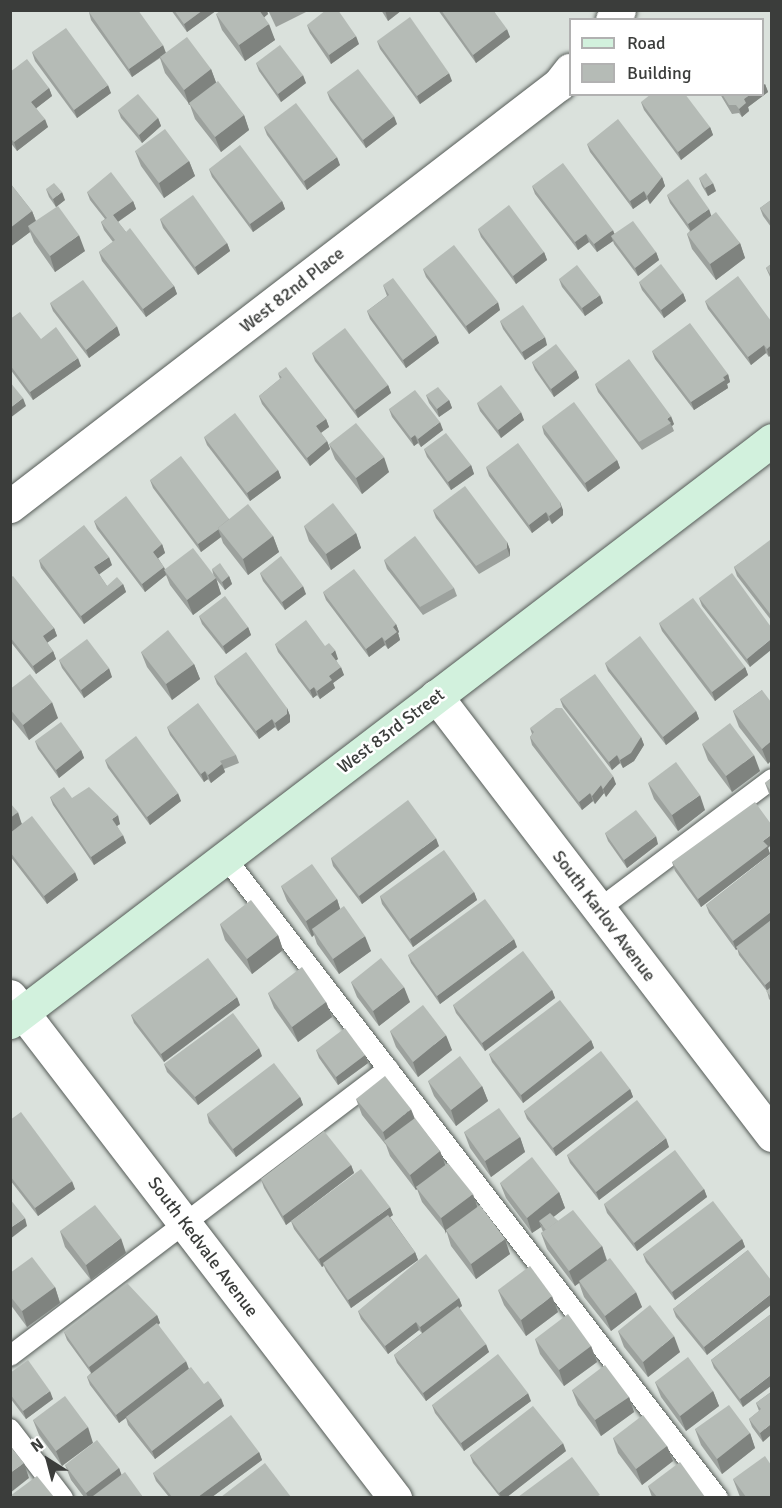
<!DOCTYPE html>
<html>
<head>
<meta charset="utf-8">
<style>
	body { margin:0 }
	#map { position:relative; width:782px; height:1508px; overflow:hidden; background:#dae1dc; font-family:Signika,sans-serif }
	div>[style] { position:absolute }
	.roads { filter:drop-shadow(0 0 2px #565c58) drop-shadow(0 0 2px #565c58) }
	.lane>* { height:20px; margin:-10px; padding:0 10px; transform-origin:10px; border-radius:10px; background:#fff }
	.street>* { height:33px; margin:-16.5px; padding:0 16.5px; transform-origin:16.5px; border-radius:16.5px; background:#fff }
	.secondary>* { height:33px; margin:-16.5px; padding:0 16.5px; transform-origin:16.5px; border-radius:16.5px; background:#d2f1dd }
	.wall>* { inset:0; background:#9ca19d }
	.shaded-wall>* { inset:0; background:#7f837f }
	.building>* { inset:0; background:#b5bbb6 }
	span { translate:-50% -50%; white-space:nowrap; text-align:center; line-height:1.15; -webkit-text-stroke:5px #fff; paint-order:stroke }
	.street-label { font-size:18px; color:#3b3d3b }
	.frame { position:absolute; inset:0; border:12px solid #3b3d3b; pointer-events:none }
	.legend { position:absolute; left:569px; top:18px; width:195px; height:78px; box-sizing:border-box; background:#fff; border:2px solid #b1b1b1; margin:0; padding:8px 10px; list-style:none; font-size:18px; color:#3b3d3b }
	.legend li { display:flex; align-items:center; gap:12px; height:30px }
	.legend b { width:30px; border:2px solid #b1b1b1 }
	.north { position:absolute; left:18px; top:1430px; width:60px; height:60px; -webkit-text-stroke:4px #fff; paint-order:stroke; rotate:324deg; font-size:16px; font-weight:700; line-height:24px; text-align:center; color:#3b3d3b }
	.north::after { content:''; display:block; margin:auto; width:21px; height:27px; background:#3b3d3b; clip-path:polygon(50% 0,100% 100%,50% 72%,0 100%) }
</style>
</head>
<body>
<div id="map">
	<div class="roads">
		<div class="lane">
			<i style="left:225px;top:857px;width:809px;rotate:52.44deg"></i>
			<i style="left:599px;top:909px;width:216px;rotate:-36.9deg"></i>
			<i style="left:10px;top:1356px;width:475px;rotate:-37.2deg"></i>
			<i style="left:10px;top:1429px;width:87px;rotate:52.5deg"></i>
		</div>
		<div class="street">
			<i style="left:612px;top:20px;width:12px;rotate:-55deg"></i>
			<i style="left:10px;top:506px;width:692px;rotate:-37.55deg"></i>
			<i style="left:559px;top:84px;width:18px;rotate:-52deg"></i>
			<i style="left:436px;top:696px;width:553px;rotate:52.57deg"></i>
			<i style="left:10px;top:996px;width:633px;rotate:52.51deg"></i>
		</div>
		<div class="secondary">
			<i style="left:10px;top:1022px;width:959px;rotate:-37.37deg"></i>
		</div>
	</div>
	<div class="wall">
		<i style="clip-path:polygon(171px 10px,217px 10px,187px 32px)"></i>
		<i style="clip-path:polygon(268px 10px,310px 10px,276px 27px)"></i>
		<i style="clip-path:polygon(381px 10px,402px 10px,388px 21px)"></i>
		<i style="clip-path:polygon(438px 10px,493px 10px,510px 37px,476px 63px)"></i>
		<i style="clip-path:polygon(89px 12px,166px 53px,211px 69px,216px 83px,244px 115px,249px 130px,221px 152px,195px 119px,190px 105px,165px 73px,160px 58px,132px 77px,91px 20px)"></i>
		<i style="clip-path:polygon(216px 14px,268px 14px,264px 17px,275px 40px,245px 61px,222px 30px)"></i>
		<i style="clip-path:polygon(307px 25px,359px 44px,331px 64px,310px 33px)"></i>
		<i style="clip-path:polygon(377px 41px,452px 81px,420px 104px,380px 49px)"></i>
		<i style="clip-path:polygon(32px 52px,111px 93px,77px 118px,35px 61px)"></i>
		<i style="clip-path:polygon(256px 63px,306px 83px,281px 102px,259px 71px)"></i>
		<i style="clip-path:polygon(10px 72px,49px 88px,52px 96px,36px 108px,48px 127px,17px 151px,10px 142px)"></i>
		<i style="clip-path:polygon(765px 84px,768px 92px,748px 107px,749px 111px,742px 117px,739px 113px,732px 114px,720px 94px,762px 94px)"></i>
		<i style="clip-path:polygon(327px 92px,397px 124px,366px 148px,330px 100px)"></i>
		<i style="clip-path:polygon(641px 102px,710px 127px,713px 135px,681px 160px,644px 110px)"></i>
		<i style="clip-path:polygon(118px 110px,158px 118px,161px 126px,142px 143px,121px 118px)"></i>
		<i style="clip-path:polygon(264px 127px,340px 165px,307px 190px,267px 135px)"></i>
		<i style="clip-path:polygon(587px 144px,662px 177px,665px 186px,650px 204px,647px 199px,633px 209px,590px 152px)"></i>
		<i style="clip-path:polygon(135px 151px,189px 161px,195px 176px,164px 198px,141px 166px)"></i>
		<i style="clip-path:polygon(209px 169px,282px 201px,285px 209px,253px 232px,212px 177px)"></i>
		<i style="clip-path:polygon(699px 178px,716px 191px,708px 196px,702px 186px)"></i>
		<i style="clip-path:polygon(10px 183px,32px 211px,36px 221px,85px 251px,55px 272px,34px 242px,30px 232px,10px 247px)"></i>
		<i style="clip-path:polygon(532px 186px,615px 234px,656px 252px,659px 260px,638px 276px,614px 244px,613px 241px,597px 252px,589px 242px,578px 250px,535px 194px)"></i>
		<i style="clip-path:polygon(46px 189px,65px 200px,56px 207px,49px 197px)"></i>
		<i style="clip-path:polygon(87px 192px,133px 201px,136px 209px,118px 222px,126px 232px,174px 286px,177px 294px,146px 317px,102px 261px,99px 252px,113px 242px,104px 230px,101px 222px,105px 219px,90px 200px)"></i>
		<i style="clip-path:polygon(667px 195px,711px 216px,740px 243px,745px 258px,716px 280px,692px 249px,687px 234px,690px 231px,670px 203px)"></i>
		<i style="clip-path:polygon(771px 200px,771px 227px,763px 216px,760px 208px)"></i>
		<i style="clip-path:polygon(160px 219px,227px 243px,230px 251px,198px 275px,163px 228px)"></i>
		<i style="clip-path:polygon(478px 229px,544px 252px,547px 260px,516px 284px,481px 237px)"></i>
		<i style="clip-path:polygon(771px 264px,771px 279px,766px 268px)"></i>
		<i style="clip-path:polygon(423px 269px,500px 310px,469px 334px,426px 277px)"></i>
		<i style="clip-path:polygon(559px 279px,603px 303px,585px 316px,562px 287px)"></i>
		<i style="clip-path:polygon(639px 282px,683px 293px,686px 301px,664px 318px,642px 290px)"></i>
		<i style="clip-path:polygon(383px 285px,439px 343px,406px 368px,370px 319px,367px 311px,387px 296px)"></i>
		<i style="clip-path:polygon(705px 301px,771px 321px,769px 357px,766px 353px,751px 365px,708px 309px)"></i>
		<i style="clip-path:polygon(50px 303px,120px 335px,89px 358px,53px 311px)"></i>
		<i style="clip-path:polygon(10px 319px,81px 366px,33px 400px,10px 369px)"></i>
		<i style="clip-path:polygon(500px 321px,547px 345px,525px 360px,503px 329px)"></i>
		<i style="clip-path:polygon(652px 351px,728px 374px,730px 382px,727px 384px,728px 388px,694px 410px,655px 359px)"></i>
		<i style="clip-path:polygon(312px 353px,388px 385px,391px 393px,358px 418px,315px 361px)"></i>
		<i style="clip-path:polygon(532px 362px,576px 370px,579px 378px,554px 397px,535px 370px)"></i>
		<i style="clip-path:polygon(278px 373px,326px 419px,329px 427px,321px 433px,327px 441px,330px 449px,310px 466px,262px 404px,259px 396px,280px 379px)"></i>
		<i style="clip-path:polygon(595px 384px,674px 424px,672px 426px,674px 431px,642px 450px,598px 392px)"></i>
		<i style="clip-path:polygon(426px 395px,449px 400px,452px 408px,439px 417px,429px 403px)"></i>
		<i style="clip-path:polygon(477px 403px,524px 420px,501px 438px,480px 411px)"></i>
		<i style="clip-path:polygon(389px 409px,443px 430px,421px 447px,418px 443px,414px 446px,392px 417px)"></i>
		<i style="clip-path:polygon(542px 426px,617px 460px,620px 468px,588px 492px,544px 434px)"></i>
		<i style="clip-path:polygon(204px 437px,278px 470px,281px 478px,250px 501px,207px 445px)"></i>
		<i style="clip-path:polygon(329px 444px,389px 472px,362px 494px,335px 459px)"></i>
		<i style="clip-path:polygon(424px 449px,471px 465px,474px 474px,451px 490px,427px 457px)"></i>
		<i style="clip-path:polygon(486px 467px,563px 510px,563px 515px,552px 524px,549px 520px,532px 533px,489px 476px)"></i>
		<i style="clip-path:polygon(150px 480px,229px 519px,273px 536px,279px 552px,248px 575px,223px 543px,221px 537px,201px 552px,153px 488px)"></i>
		<i style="clip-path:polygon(433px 510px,507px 542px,510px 550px,510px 556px,479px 574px,436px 518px)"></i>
		<i style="clip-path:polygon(94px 521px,162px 544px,165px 553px,158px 558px,165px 569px,214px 577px,212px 569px,229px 576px,232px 584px,225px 590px,216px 579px,221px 594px,193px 615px,170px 585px,166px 575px,145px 592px,97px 529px)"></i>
		<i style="clip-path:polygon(304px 526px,356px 533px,361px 548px,331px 570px,309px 541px)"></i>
		<i style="clip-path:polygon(771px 542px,771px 620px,737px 576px,734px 567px)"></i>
		<i style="clip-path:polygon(39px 560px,112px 565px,99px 574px,107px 586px,123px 584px,126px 592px,84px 624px,41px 568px)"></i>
		<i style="clip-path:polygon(384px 560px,454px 588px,457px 596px,423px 615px,387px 569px)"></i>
		<i style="clip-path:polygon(260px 573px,306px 594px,285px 610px,263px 581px)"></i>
		<i style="clip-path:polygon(10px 578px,54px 628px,57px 636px,47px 643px,53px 651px,56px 659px,36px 674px,10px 641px)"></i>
		<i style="clip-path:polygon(323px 592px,396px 624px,399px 632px,398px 633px,400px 640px,388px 649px,385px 645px,369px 657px,326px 600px)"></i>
		<i style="clip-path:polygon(699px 598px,771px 627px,750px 667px,702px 606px)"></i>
		<i style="clip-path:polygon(199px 616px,248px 627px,251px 635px,226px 654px,202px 624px)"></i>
		<i style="clip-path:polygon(659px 623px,745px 667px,748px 675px,715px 701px,662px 631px)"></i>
		<i style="clip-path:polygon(275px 644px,325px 646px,338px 659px,336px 660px,344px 675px,333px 683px,335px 688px,320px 699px,317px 695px,313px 698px,278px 652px)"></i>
		<i style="clip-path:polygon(141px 652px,194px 664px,200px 679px,172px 700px,147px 667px)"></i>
		<i style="clip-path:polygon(59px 660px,112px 677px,84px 698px,62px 668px)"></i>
		<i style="clip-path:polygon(605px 663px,696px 711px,699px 719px,666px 745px,608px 671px)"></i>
		<i style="clip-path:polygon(214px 676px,287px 708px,290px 716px,290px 722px,278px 731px,275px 727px,259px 739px,217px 684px)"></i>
		<i style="clip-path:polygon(10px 689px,58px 718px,29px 740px,10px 717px)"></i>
		<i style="clip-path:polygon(762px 690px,768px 764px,739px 727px,733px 711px)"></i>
		<i style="clip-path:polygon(560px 699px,641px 737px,644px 745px,634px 761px,623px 768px,620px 763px,612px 770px,563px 707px)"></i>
		<i style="clip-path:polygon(167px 727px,236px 755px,239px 763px,224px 769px,225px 772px,211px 783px,208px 779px,204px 782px,170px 735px)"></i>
		<i style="clip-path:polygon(530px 728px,616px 784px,606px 797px,604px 793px,595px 804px,593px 801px,582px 810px,532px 745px,530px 737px,532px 734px)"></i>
		<i style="clip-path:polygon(35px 741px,81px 750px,84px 758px,59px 778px,38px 749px)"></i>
		<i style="clip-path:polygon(702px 744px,760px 771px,732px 792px,708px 760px)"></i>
		<i style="clip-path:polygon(105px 760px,181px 801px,150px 825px,108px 768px)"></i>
		<i style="clip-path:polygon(771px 778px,771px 799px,765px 783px)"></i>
		<i style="clip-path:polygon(648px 783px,705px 810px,678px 831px,654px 799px)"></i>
		<i style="clip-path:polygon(50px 797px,72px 798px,120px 824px,117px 826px,126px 843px,94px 865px,53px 805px)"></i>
		<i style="clip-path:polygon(10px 803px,22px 824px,78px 880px,47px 904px,10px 856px)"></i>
		<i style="clip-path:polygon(605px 833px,658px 844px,627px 868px,608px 841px)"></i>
		<i style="clip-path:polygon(439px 846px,362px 904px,333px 866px,331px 858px)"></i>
		<i style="clip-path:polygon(768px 848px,770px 854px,701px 907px,675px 871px,672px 862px)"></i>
		<i style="clip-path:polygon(771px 854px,771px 1001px,769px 999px,767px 991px,739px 955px,737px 948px,736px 950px,709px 913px,706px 905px)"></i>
		<i style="clip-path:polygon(281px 886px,337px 899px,340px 909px,371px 951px,339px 974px,317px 944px,314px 935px,312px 937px,287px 901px)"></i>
		<i style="clip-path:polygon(474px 892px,477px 900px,413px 947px,382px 904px,380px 896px)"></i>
		<i style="clip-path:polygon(220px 924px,278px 935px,283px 950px,252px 974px,225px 940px)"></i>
		<i style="clip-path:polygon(517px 947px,440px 1004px,411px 963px,408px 955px)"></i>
		<i style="clip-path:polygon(351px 982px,410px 1002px,379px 1026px,357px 997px)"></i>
		<i style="clip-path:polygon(552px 990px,555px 998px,485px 1051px,456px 1013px,453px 1005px)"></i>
		<i style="clip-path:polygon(268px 993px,326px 1002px,332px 1017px,298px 1042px,274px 1008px)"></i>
		<i style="clip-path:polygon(240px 1005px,164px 1062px,134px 1023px,131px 1015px)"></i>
		<i style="clip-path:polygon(390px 1031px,452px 1050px,418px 1077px,396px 1047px)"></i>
		<i style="clip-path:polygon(591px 1040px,594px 1048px,523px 1103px,492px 1062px,489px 1054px)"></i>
		<i style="clip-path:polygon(316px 1050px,365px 1055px,368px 1063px,338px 1085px,319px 1058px)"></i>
		<i style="clip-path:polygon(262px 1056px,198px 1105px,167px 1072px,164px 1064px)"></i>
		<i style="clip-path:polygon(428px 1081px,482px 1086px,488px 1101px,456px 1126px,434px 1096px)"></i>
		<i style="clip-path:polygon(630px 1089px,633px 1097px,556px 1156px,527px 1119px,524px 1111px)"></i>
		<i style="clip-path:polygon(300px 1097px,303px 1105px,236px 1157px,209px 1123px,207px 1114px)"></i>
		<i style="clip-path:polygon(356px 1099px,414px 1118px,440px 1151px,445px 1165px,477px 1206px,510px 1254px,476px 1279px,451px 1246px,447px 1233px,422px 1202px,417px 1189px,416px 1190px,390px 1156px,386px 1145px,362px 1115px)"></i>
		<i style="clip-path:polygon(10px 1120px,75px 1189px,38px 1216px,10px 1180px)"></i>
		<i style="clip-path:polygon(464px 1132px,520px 1137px,525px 1152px,491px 1177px,470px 1148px)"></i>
		<i style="clip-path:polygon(669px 1147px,599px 1200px,570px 1163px,567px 1155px)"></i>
		<i style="clip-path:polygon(351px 1165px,354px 1173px,286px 1225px,264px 1188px,261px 1179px)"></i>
		<i style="clip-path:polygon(500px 1183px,559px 1192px,565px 1208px,553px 1217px,558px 1221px,602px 1246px,607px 1260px,642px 1307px,611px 1331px,584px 1297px,579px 1283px,575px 1286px,547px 1249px,541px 1233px,543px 1232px,541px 1227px,532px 1233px,506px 1198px)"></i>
		<i style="clip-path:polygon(704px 1189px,707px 1197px,637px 1251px,607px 1213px,604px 1204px)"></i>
		<i style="clip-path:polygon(393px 1215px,390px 1217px,415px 1252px,418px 1260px,351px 1308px,326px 1271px,324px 1266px,322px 1267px,294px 1229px,291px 1221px)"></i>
		<i style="clip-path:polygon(60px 1231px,126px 1253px,91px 1280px,65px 1247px)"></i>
		<i style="clip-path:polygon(742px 1239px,745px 1247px,675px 1300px,646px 1262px,643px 1254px)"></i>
		<i style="clip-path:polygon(748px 1250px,707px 1355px,676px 1317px,673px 1309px)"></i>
		<i style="clip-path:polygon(10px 1273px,55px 1287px,60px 1303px,27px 1327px,10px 1304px)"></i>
		<i style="clip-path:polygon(498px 1290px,558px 1312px,526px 1336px,504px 1305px)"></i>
		<i style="clip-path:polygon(459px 1298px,462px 1306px,459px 1308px,489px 1352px,426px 1401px,397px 1363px,394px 1355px,422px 1333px,419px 1330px,388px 1354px,361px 1319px,358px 1311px)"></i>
		<i style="clip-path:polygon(771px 1314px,743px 1407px,714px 1368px,711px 1360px)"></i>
		<i style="clip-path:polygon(157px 1315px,160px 1323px,158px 1325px,188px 1369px,224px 1406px,155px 1459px,128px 1425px,126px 1418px,119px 1423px,90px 1385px,87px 1377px,91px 1373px,67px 1340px,64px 1332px)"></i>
		<i style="clip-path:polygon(618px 1331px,680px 1352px,648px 1377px,624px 1347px)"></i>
		<i style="clip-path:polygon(535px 1339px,591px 1346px,597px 1362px,564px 1386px,540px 1354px)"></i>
		<i style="clip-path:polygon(10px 1373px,53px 1399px,26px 1419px,10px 1398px)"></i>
		<i style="clip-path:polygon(655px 1382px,713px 1391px,719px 1406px,686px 1431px,661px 1397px)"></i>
		<i style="clip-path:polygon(572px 1390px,629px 1397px,634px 1412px,601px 1436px,578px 1405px)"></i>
		<i style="clip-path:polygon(771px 1392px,763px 1442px,752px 1427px,749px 1419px,759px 1411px,756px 1403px)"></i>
		<i style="clip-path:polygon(531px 1401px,464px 1451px,435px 1413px,432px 1405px)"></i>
		<i style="clip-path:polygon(33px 1420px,88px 1427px,62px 1466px,39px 1435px)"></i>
		<i style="clip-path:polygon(695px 1429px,750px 1433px,755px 1448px,722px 1474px,701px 1445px)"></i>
		<i style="clip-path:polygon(613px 1438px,667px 1446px,673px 1461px,642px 1485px,618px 1453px)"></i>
		<i style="clip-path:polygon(566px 1451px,507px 1497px,500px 1497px,473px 1463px,470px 1455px)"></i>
		<i style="clip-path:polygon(259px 1452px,262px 1460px,212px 1497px,169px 1497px,156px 1481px,153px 1473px)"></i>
		<i style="clip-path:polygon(65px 1465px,119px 1468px,121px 1475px,143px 1497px,84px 1497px,71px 1480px)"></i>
		<i style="clip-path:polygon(733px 1479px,771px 1497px,740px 1497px)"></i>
		<i style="clip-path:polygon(648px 1486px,705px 1497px,652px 1497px)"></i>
	</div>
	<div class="shaded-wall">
		<i style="clip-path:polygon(203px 10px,217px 10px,187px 32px,184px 24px)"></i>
		<i style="clip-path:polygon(257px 10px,267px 10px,268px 14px,261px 20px)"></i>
		<i style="clip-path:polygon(385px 10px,402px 10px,388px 21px)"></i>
		<i style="clip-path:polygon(269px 24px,275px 40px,245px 61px,239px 45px)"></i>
		<i style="clip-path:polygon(507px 29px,510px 37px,476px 63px,473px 55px)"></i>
		<i style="clip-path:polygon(356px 36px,359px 44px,331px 64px,329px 55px)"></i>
		<i style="clip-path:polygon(163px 45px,166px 53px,132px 77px,129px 69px)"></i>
		<i style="clip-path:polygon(211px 69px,217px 85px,189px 105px,184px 90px)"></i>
		<i style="clip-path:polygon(449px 73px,452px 81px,420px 104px,417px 96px)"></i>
		<i style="clip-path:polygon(303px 75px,306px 83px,281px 102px,278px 94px)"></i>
		<i style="clip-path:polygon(765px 84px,768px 92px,748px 107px,749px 111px,742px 117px,739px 109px,744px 99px,751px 94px,762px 94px,762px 86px)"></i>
		<i style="clip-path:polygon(108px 85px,111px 93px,77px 118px,74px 110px)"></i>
		<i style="clip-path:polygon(49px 88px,52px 96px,34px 110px,31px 102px)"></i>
		<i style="clip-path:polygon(244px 115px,249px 130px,221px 152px,215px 137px)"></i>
		<i style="clip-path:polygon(394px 116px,397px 124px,366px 148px,363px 140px)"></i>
		<i style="clip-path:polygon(158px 118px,161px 126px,142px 143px,139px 135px)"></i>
		<i style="clip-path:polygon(45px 119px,48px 127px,17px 151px,14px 142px)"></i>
		<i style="clip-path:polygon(710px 127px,713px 135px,681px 160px,678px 152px)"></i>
		<i style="clip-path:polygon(337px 157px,340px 165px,307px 190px,304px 181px)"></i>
		<i style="clip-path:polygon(189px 161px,195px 176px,164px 198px,159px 183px)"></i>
		<i style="clip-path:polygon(662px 177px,665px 186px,650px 204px,647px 196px)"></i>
		<i style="clip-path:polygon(713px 183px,716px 191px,708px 196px,705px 188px)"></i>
		<i style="clip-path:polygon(644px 191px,647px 199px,633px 209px,630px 201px)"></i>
		<i style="clip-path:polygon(62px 192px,65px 200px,56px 207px,53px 199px)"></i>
		<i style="clip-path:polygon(133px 201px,136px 209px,116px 223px,113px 215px)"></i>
		<i style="clip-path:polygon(282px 201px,285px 209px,253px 232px,250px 224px)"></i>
		<i style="clip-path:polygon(709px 209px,712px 218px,691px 232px,688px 224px)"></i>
		<i style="clip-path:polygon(32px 211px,38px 227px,28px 226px,30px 232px,10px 247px,10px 228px)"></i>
		<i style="clip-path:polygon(613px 230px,616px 238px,611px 236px,613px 241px,597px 252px,594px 244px)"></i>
		<i style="clip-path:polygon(586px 234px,589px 242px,578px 250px,575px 242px)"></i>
		<i style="clip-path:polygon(79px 235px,85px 251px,55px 272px,50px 256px)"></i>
		<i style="clip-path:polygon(227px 243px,230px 251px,198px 275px,195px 267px)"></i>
		<i style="clip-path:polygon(740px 243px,745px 258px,716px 280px,710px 264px)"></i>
		<i style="clip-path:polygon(544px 252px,547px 260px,516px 284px,513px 276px)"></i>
		<i style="clip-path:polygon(656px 252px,659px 260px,638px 276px,635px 268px)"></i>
		<i style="clip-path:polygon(174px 286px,177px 294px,146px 317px,143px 309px)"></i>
		<i style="clip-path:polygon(683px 293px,686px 301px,664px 318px,661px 310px)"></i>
		<i style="clip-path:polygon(600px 295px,603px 303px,585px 316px,582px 308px)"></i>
		<i style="clip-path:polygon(498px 302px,500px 310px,469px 334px,466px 326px)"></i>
		<i style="clip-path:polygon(117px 326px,120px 335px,89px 358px,86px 350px)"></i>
		<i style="clip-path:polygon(436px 335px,439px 343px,406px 368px,403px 360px)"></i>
		<i style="clip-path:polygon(545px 337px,547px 345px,525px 360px,522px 352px)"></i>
		<i style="clip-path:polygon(764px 345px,766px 353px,751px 365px,748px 357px)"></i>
		<i style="clip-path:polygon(771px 345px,771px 355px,769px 357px,767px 349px)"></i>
		<i style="clip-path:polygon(78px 358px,81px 366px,33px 400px,30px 392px)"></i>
		<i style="clip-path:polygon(576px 370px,579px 378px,554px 397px,551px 389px)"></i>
		<i style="clip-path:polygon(728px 374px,730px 382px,727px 384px,728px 388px,694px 410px,691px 402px)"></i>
		<i style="clip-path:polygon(388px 385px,391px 393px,358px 418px,355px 410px)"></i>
		<i style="clip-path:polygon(23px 398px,26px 406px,10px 418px,10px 408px)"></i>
		<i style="clip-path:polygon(449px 400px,452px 408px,439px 417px,437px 409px)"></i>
		<i style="clip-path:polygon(521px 412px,524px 420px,501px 438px,498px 430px)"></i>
		<i style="clip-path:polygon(671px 416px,674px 424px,672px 426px,667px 419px)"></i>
		<i style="clip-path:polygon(326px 419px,329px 427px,319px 434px,316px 426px)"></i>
		<i style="clip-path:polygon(440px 422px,443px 430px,421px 447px,418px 439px)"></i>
		<i style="clip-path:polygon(415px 435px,418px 443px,414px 446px,411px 438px)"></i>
		<i style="clip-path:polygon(327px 441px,330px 449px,310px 466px,307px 458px)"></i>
		<i style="clip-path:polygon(384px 457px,389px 472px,362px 494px,356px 478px)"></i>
		<i style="clip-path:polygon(617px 460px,620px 468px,588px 492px,585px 483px)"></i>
		<i style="clip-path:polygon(471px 465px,474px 474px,451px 490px,448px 482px)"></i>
		<i style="clip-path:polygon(278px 470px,281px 478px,250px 501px,247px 493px)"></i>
		<i style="clip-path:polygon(560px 502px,563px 510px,563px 515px,552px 524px,549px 516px)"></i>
		<i style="clip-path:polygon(546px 512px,549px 520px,532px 533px,529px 525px)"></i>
		<i style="clip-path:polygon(218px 529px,221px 537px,201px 552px,198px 544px)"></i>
		<i style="clip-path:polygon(356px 533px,361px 548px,331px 570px,326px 554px)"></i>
		<i style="clip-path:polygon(273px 536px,279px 552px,248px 575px,243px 559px)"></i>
		<i style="clip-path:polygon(507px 542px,510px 550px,510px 556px,507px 548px)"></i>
		<i style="clip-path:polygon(162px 544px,165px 553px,156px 560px,153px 552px)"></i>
		<i style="clip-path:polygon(109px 557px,112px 565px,97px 576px,94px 567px)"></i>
		<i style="clip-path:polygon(164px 567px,166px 575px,145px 592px,142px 584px)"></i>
		<i style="clip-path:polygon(229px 576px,232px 584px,225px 590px,222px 582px)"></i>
		<i style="clip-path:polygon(216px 578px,221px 594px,193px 615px,187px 600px)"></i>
		<i style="clip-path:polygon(123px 584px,126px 592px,84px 624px,81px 616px)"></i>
		<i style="clip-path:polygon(303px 586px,306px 594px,285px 610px,282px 602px)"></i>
		<i style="clip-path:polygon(396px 624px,399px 632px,398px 633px,400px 640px,388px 649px,385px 641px,393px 627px)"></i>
		<i style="clip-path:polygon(248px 627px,251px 635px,226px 654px,223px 646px)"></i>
		<i style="clip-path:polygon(54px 628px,57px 636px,45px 644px,43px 636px)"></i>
		<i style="clip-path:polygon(382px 637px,385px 645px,369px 657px,366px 649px)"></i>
		<i style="clip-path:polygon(771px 639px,771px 650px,750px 667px,747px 659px)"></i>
		<i style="clip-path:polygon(335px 650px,338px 659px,334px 662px,331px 654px)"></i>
		<i style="clip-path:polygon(53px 651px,56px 659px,36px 674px,33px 666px)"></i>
		<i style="clip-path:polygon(194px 664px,200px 679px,172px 700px,166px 684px)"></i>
		<i style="clip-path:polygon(341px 667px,344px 675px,333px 683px,335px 688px,320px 699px,317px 691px,329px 676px)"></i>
		<i style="clip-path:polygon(745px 667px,748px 675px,715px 701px,712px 692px)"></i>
		<i style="clip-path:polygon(109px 668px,112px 677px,84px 698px,81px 690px)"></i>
		<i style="clip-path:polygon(314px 687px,317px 695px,313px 698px,310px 690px)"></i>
		<i style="clip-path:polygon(52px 702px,58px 718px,29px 740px,23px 725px)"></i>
		<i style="clip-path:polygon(287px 708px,290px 716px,290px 722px,278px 731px,275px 723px)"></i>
		<i style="clip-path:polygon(696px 711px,699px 719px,666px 745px,663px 737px)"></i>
		<i style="clip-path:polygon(272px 719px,275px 727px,259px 739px,256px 731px)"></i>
		<i style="clip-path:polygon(641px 737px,644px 745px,634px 761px,623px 768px,620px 760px)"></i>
		<i style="clip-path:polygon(771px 741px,771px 761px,768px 764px,762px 749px)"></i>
		<i style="clip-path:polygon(81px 750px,84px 758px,59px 778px,56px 770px)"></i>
		<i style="clip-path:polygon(617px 755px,620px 763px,612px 770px,609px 762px)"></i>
		<i style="clip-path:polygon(754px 755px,760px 771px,732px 792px,726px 776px)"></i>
		<i style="clip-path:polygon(222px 764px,225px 772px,211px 783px,208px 775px)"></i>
		<i style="clip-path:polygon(205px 771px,208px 779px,204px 782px,201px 774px)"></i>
		<i style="clip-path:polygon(613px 776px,616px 784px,606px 797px,603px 789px)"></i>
		<i style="clip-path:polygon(601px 785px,604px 793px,595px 804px,592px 796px)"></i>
		<i style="clip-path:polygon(178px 793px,181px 801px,150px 825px,147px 817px)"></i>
		<i style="clip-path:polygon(590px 793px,593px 801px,582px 810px,579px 802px)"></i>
		<i style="clip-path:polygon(700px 795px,705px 810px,678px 831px,672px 815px)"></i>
		<i style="clip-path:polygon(18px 812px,23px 828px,10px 838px,10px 818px)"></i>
		<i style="clip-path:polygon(118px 815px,120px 824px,115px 827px,112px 819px)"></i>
		<i style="clip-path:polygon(123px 835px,126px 843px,94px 865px,91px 857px)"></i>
		<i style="clip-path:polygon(771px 835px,771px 845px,768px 848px,770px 854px,701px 907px,698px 899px,763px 841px)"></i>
		<i style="clip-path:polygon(656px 836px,658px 844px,627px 868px,624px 860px)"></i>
		<i style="clip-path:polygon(436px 838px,439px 846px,362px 904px,359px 896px)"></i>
		<i style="clip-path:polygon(75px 872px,78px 880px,47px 904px,44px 896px)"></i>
		<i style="clip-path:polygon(474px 892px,477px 900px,413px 947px,410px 939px)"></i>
		<i style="clip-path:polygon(337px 899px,342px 915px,312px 929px,314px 935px,312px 937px,306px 921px)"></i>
		<i style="clip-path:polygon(771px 912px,771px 922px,736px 950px,733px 941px)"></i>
		<i style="clip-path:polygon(278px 935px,283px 950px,252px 974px,247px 959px)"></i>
		<i style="clip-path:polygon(365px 936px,371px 951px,339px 974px,333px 959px)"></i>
		<i style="clip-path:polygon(514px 939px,517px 947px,440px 1004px,437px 996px)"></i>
		<i style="clip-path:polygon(771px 980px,771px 990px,768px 993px,765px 985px)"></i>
		<i style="clip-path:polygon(404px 987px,410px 1002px,379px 1026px,373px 1011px)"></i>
		<i style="clip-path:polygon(552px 990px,555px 998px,485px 1051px,482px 1043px)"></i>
		<i style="clip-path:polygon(237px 997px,240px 1005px,164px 1062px,161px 1054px)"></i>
		<i style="clip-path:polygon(326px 1002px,332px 1017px,298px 1042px,292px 1027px)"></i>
		<i style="clip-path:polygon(446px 1035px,452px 1050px,418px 1077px,413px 1062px)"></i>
		<i style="clip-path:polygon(591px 1040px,594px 1048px,523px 1103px,521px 1095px)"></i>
		<i style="clip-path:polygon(259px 1048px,262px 1056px,198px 1105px,195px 1097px)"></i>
		<i style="clip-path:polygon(365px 1055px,368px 1063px,338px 1085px,336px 1077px)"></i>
		<i style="clip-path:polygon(482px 1086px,488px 1101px,456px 1126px,451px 1110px)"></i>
		<i style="clip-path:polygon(630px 1089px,633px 1097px,556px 1156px,553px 1148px)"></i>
		<i style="clip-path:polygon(300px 1097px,303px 1105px,236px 1157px,233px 1149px)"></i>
		<i style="clip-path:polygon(411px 1109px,417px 1124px,387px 1144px,383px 1132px)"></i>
		<i style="clip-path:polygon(520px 1137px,525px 1152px,491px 1177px,485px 1161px)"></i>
		<i style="clip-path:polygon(666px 1138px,669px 1147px,599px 1200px,596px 1192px)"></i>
		<i style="clip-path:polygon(440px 1151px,446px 1167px,416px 1187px,417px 1189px,416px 1190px,410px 1175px)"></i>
		<i style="clip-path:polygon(351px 1165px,354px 1173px,286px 1225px,283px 1216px)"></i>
		<i style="clip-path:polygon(72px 1181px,75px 1189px,38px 1216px,35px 1208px)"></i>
		<i style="clip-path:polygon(704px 1189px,707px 1197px,637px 1251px,634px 1243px)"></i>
		<i style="clip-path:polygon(559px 1192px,565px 1208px,542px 1226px,539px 1221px,541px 1227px,532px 1233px,527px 1218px)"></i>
		<i style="clip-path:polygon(473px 1194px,478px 1209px,446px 1230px,446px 1234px,441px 1218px)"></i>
		<i style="clip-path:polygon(390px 1207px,393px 1215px,324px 1265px,323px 1263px,323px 1266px,322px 1267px,319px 1259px)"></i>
		<i style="clip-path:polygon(25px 1218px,27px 1226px,10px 1239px,10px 1228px)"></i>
		<i style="clip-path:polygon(121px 1238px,126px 1253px,91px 1280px,86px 1265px)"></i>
		<i style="clip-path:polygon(505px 1239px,510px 1254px,476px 1279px,471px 1264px)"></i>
		<i style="clip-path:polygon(742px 1239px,745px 1247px,675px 1300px,672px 1292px)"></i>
		<i style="clip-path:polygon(602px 1246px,607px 1262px,575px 1286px,569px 1271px)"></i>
		<i style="clip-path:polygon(415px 1252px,418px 1260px,351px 1308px,348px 1300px)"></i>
		<i style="clip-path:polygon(55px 1287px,60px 1303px,27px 1327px,22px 1311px)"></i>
		<i style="clip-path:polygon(636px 1292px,642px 1307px,611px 1331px,605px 1316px)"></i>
		<i style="clip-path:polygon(771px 1294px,771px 1305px,707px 1355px,704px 1347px)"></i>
		<i style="clip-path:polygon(552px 1296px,558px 1312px,526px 1336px,521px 1320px)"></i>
		<i style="clip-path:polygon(459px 1298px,462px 1306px,423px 1335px,420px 1327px)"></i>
		<i style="clip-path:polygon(157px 1315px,160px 1323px,92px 1375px,89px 1367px)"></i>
		<i style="clip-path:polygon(416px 1322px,419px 1330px,388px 1354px,385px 1346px)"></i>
		<i style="clip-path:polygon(674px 1336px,680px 1352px,648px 1377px,643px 1362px)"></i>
		<i style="clip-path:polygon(486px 1344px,489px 1352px,426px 1401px,423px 1393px)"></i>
		<i style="clip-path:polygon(591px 1346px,597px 1362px,564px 1386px,559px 1370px)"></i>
		<i style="clip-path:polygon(186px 1361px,189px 1369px,119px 1423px,116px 1415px)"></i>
		<i style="clip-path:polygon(771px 1375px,771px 1386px,743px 1407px,740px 1399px)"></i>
		<i style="clip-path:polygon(50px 1391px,53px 1399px,26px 1419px,23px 1411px)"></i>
		<i style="clip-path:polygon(713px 1391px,719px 1406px,686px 1431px,680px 1416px)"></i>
		<i style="clip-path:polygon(528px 1393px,531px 1401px,464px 1451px,461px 1443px)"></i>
		<i style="clip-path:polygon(629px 1397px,634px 1412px,601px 1436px,595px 1420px)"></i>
		<i style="clip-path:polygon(221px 1398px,224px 1406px,155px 1459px,152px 1451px)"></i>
		<i style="clip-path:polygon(771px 1424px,771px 1435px,763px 1442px,760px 1433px)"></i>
		<i style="clip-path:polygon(88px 1427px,93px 1443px,62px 1466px,56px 1451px)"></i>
		<i style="clip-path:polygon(750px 1433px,755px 1448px,722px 1474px,717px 1459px)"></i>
		<i style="clip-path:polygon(563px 1443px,566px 1451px,507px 1497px,501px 1497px,499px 1493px)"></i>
		<i style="clip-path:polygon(667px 1446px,673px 1461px,642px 1485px,636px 1469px)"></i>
		<i style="clip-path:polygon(259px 1452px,262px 1460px,212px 1497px,198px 1497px)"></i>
		<i style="clip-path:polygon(24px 1463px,29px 1478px,10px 1493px,10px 1473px)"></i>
		<i style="clip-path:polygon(119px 1468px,125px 1484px,93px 1497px,88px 1497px,86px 1493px)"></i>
	</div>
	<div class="building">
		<i style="clip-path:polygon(91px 10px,138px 10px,163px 45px,129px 69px,89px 12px)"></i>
		<i style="clip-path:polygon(174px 10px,203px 10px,184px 24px)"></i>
		<i style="clip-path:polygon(221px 10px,259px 10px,269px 24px,239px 45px,216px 14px)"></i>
		<i style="clip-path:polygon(326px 10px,338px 10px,356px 36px,329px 55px,307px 25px)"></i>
		<i style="clip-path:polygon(441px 10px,493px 10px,507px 29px,473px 55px)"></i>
		<i style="clip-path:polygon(410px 17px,449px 73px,417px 96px,377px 41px)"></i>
		<i style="clip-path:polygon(66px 28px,108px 85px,74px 110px,32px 52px)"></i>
		<i style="clip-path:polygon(187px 37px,211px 69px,184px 90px,160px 57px)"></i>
		<i style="clip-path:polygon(280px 45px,303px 75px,278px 94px,256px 63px)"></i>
		<i style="clip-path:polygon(27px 59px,49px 88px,31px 102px,45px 119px,14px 142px,10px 138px,10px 72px)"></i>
		<i style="clip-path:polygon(358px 69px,394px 116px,363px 140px,327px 92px)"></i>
		<i style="clip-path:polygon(218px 81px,244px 115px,215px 137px,189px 103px)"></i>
		<i style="clip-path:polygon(138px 94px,158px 118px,139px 135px,118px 110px)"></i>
		<i style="clip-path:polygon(651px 94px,685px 94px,710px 127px,678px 152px,641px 102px)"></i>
		<i style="clip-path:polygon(722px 94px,751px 94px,744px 99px,746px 103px,739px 109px,736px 105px,729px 105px)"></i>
		<i style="clip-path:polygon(296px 103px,337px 157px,304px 181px,264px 127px)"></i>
		<i style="clip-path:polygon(618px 119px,662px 177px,647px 196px,644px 191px,630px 201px,587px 144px)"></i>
		<i style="clip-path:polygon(165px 129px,189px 161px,159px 183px,135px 151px)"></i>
		<i style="clip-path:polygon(240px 145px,282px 201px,250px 224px,209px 169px)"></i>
		<i style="clip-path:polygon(563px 163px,613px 230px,594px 244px,586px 234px,575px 242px,532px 186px)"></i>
		<i style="clip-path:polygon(111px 172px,133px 201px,113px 215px,126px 232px,130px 228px,174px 286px,143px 309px,99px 252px,115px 240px,101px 222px,107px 218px,87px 192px)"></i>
		<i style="clip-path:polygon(706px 173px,713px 183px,705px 188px,699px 178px)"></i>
		<i style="clip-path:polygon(688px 179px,709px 209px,688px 224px,667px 195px)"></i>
		<i style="clip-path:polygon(10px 183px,32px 211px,10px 228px)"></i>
		<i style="clip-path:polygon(54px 183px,62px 192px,53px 199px,46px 189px)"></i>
		<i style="clip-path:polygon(193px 195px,227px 243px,195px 267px,160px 219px)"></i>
		<i style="clip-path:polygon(771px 200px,771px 222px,760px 208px)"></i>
		<i style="clip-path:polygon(509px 205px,544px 252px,513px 276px,478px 229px)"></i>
		<i style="clip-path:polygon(58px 206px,79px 235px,50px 256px,28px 226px)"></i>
		<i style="clip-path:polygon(716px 212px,740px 243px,710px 264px,687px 234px)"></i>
		<i style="clip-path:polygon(633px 221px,656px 252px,635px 268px,611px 236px)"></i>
		<i style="clip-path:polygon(454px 245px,498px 302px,466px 326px,423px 269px)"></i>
		<i style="clip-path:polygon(661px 264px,683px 293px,661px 310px,639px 282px)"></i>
		<i style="clip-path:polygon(771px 264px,771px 275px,766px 268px)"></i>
		<i style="clip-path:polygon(577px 265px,600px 295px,582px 308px,559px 279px)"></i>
		<i style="clip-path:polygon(738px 276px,771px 321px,771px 345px,767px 349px,764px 345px,748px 357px,705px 301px)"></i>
		<i style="clip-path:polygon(393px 278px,436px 335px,403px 360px,367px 311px,389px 295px,383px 285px)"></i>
		<i style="clip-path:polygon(83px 280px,117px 326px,86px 350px,50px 303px)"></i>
		<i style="clip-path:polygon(523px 305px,545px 337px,522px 352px,500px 321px)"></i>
		<i style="clip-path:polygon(20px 312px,41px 339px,56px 327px,78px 358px,30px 392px,10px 365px,10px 319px)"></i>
		<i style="clip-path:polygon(690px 323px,728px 374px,723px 377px,725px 380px,691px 402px,652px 351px)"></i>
		<i style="clip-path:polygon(345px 328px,388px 385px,355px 410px,312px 353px)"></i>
		<i style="clip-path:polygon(556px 344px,576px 370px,551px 389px,532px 362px)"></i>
		<i style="clip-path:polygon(629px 359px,671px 416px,667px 419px,671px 423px,639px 442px,595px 384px)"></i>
		<i style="clip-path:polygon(286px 367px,326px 419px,316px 426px,327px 441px,307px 458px,259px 396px,282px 377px,278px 373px)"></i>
		<i style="clip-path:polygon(10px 382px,23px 398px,10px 408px)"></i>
		<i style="clip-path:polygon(501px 385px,521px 412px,498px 430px,477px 403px)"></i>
		<i style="clip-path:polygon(438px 387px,449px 400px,437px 409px,426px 395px)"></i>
		<i style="clip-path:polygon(415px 390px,440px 422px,418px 439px,415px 435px,411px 438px,389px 409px)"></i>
		<i style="clip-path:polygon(574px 402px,617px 460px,585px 483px,542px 426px)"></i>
		<i style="clip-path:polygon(235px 413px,278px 470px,247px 493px,204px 437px)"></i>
		<i style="clip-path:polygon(356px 423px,384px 457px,356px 478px,329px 444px)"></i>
		<i style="clip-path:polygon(446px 433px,471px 465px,448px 482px,424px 449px)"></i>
		<i style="clip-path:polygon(518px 443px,560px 502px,561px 507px,549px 516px,546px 512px,529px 525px,486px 467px)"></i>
		<i style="clip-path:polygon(181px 456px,229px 519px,218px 528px,219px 529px,198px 544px,150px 480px)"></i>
		<i style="clip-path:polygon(465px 486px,507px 542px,507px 548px,476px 566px,433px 510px)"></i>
		<i style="clip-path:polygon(126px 496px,162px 544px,153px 552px,164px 567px,142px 584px,94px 521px)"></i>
		<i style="clip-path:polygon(333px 503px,356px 533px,326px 554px,304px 526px)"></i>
		<i style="clip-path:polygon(248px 504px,273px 536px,243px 559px,218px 528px)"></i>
		<i style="clip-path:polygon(84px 525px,109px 557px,94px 567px,107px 586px,117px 577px,123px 584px,81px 616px,39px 560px)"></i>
		<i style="clip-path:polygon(415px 536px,454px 588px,420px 607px,384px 560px)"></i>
		<i style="clip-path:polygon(770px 540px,771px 542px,771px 615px,734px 567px)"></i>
		<i style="clip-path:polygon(193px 548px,216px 578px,187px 600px,164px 570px)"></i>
		<i style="clip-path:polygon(281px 556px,303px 586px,282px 602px,260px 573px)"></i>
		<i style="clip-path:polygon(220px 563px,229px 576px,222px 582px,212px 569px)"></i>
		<i style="clip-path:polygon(354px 569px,396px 624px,393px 627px,397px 632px,385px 641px,382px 637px,366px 649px,323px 592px)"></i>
		<i style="clip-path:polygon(732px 573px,771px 627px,771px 639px,747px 659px,699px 598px)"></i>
		<i style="clip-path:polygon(13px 576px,54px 628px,43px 636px,53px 651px,33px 666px,10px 637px,10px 578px)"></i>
		<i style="clip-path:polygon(225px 596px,248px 627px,223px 646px,199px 616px)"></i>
		<i style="clip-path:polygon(693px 598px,745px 667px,712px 692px,659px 623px)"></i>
		<i style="clip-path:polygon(306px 620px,325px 646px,329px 643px,335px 650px,331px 654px,341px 667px,329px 676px,332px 680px,317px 691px,314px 687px,310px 690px,275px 644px)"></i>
		<i style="clip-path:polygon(168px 630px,194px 664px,166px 684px,141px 652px)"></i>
		<i style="clip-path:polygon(640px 636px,696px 711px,663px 737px,605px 663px)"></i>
		<i style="clip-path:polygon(87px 639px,109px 668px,81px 690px,59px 660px)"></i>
		<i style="clip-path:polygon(246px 652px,287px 708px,287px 714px,275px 723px,272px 719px,256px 731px,214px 676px)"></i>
		<i style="clip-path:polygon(30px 674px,52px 702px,23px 725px,10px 709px,10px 689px)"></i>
		<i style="clip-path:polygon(595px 674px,641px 737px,631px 753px,620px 760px,617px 755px,609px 762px,560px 699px)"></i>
		<i style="clip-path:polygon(762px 690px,771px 702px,771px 741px,762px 749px,733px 711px)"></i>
		<i style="clip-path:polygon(198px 703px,236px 755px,220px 761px,222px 764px,208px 775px,205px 771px,201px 774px,167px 727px)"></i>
		<i style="clip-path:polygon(556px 708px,562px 708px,613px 776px,603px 789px,601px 785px,592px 796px,590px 793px,579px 802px,530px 737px,534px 732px,530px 728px)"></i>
		<i style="clip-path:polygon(61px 722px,81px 750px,56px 770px,35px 741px)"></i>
		<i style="clip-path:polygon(730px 723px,754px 755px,726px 776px,702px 744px)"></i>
		<i style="clip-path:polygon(136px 736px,178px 793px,147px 817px,105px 760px)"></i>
		<i style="clip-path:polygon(676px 762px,700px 795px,672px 815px,648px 783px)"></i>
		<i style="clip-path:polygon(771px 778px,771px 791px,765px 783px)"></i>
		<i style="clip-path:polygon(64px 787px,72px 798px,89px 787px,118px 815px,112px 819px,123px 835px,91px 857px,50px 797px)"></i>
		<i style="clip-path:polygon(408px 800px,436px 838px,359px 896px,331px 858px)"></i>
		<i style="clip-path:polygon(755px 802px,771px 824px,771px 835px,763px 841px,768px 846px,698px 899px,672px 862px)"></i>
		<i style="clip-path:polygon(10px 803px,18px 812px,10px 818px)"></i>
		<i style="clip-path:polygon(636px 810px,656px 836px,624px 860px,605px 833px)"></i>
		<i style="clip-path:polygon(32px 816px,75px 872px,44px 896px,10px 852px,10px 833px)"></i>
		<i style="clip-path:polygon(444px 850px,474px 892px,410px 939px,380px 896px)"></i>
		<i style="clip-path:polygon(771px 854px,771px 912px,733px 941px,706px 905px)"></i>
		<i style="clip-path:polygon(312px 864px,337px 899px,306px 921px,281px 886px)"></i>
		<i style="clip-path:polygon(485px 899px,514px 939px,437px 996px,408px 955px)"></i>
		<i style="clip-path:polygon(251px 900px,278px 935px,247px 959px,220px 924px)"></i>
		<i style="clip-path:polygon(344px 906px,365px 936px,333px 959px,312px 929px)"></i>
		<i style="clip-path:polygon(771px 920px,771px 980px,765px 985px,736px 947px)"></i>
		<i style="clip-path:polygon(523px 951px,552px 990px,482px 1043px,453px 1005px)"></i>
		<i style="clip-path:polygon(208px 958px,237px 997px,161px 1054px,131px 1015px)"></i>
		<i style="clip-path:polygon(381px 958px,404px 987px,373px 1011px,351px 982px)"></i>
		<i style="clip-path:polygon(302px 967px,326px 1002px,292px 1027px,268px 993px)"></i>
		<i style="clip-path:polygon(771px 987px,771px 997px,766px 991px)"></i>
		<i style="clip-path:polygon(560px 1000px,591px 1040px,521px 1095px,489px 1054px)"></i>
		<i style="clip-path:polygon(423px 1005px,446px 1035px,413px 1062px,390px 1031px)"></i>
		<i style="clip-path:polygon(233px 1013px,259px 1048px,195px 1097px,164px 1064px)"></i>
		<i style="clip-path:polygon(345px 1028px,365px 1055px,336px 1077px,316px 1050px)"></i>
		<i style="clip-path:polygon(601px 1051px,630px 1089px,553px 1148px,524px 1111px)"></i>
		<i style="clip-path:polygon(460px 1056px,482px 1086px,451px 1110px,428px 1081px)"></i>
		<i style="clip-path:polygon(274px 1063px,300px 1097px,233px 1149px,207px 1114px)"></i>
		<i style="clip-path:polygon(385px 1076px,411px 1109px,383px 1132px,356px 1099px)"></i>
		<i style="clip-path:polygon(637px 1100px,666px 1138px,596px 1192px,567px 1155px)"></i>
		<i style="clip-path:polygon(499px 1108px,520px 1137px,485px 1161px,464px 1132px)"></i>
		<i style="clip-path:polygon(21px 1112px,72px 1181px,35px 1208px,10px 1176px,10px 1120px)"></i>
		<i style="clip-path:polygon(415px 1118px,440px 1151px,410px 1175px,384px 1141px)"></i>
		<i style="clip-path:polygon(324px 1131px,351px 1165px,283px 1216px,261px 1179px)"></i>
		<i style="clip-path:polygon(675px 1150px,704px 1189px,634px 1243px,604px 1204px)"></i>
		<i style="clip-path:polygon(532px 1157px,559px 1192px,527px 1218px,500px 1183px)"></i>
		<i style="clip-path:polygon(448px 1163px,473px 1194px,441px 1218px,416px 1187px)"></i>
		<i style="clip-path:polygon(361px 1169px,390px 1207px,319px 1259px,291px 1221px)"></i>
		<i style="clip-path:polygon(10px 1199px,25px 1218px,10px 1228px)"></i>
		<i style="clip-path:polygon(713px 1201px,742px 1239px,672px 1292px,643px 1254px)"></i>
		<i style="clip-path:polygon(95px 1205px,121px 1238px,86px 1265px,60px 1231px)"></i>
		<i style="clip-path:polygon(480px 1205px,505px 1239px,471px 1264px,446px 1230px)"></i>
		<i style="clip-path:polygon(573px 1210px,602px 1246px,569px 1271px,541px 1233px)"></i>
		<i style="clip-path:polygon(550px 1213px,558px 1221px,546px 1230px,539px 1221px)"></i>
		<i style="clip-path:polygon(388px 1215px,415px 1252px,348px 1300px,323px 1263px)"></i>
		<i style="clip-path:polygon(748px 1250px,771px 1280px,771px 1294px,704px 1347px,673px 1309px)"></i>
		<i style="clip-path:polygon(426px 1254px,459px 1298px,420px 1327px,416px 1322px,385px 1346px,358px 1311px)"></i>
		<i style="clip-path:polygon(32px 1257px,55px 1287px,22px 1311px,10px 1296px,10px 1273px)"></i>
		<i style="clip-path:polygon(610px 1258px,636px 1292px,605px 1316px,579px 1281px)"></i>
		<i style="clip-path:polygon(530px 1266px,552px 1296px,521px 1320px,498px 1290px)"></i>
		<i style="clip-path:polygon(127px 1283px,157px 1315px,89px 1367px,64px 1332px)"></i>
		<i style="clip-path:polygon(650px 1305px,674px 1336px,643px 1362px,618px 1331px)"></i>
		<i style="clip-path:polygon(458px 1306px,486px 1344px,423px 1393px,394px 1355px)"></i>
		<i style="clip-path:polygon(568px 1314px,591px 1346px,559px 1370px,535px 1339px)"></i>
		<i style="clip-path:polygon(771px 1314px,771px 1375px,740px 1399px,711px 1360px)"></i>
		<i style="clip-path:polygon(157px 1323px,186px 1361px,116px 1415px,87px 1377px)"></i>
		<i style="clip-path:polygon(498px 1354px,528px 1393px,461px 1443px,432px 1405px)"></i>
		<i style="clip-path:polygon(688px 1357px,713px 1391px,680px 1416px,655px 1382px)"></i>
		<i style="clip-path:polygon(28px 1360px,50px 1391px,23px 1411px,10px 1394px,10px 1373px)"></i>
		<i style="clip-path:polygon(605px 1365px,629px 1397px,595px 1420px,572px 1390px)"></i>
		<i style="clip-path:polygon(191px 1367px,204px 1384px,208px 1381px,221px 1398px,152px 1451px,126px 1417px)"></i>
		<i style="clip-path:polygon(771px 1392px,771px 1424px,760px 1433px,749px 1419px,761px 1409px,756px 1403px)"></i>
		<i style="clip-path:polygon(65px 1396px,88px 1427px,56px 1451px,33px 1420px)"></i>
		<i style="clip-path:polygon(729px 1405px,750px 1433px,717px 1459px,695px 1429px)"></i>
		<i style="clip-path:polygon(533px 1406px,563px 1443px,499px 1493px,470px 1455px)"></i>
		<i style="clip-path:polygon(231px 1415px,259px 1452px,198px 1497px,172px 1497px,153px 1473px)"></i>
		<i style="clip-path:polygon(643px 1415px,667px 1446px,636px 1469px,613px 1438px)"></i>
		<i style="clip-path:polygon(97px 1440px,119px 1468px,86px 1493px,65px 1465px)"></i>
		<i style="clip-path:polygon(10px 1446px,24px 1463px,10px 1473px)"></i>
		<i style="clip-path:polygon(765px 1456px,771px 1465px,771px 1497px,746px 1497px,733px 1479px)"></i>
		<i style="clip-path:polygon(572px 1457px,600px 1495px,596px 1497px,518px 1497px)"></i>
		<i style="clip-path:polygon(680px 1462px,705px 1497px,657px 1497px,648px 1486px)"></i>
		<i style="clip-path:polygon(265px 1463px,291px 1497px,221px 1497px)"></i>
		<i style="clip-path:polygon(125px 1472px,143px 1497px,94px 1497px,93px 1496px)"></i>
		<i style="clip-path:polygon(37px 1476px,54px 1497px,10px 1497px,10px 1496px)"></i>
	</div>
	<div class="street-label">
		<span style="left:292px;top:290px;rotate:-38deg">West 82nd Place</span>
		<span style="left:391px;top:731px;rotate:-37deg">West 83rd Street</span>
		<span style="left:604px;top:916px;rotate:53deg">South Karlov Avenue</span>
		<span style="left:203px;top:1247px;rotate:53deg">South Kedvale Avenue</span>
	</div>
	<div class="frame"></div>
	<ul class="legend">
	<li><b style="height:8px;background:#d2f1dd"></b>Road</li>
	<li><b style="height:16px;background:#b5bbb6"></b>Building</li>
	</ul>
	<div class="north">N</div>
</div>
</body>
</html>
